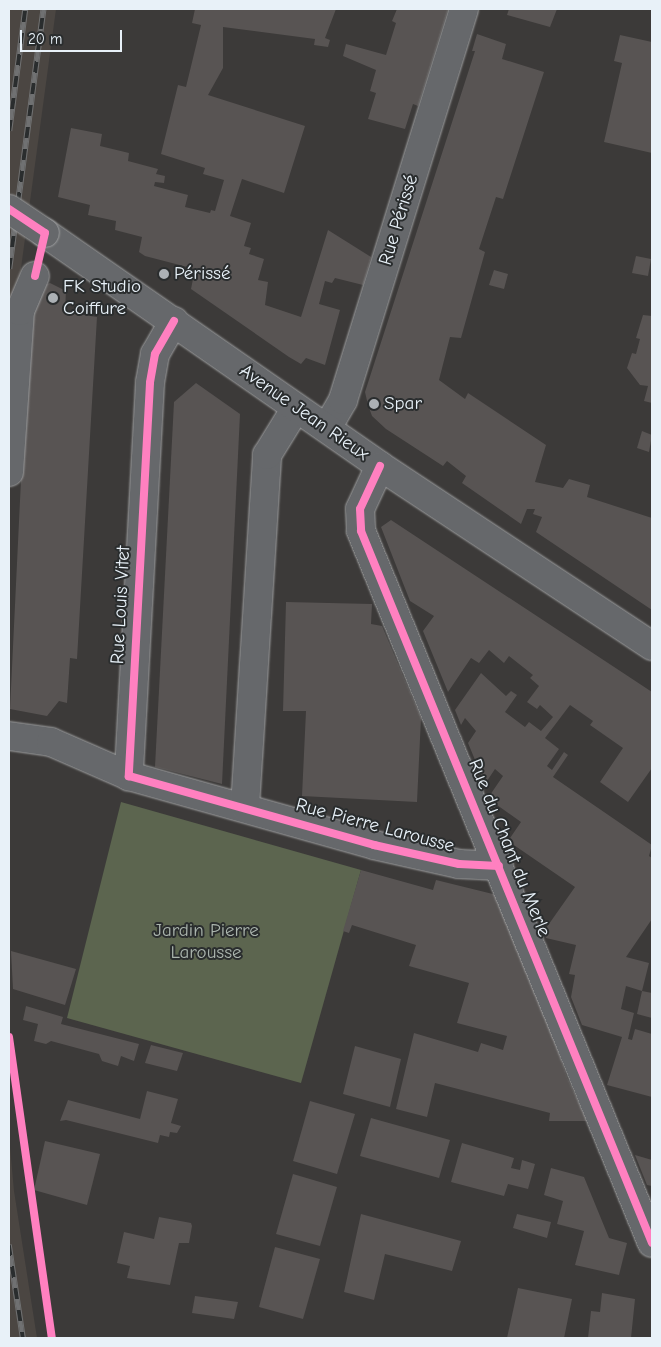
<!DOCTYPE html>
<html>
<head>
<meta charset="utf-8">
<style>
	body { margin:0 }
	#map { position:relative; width:661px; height:1347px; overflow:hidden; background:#3c3a39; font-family:"Comic Neue",sans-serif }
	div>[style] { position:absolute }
	.built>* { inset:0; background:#4b4642 }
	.green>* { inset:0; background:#5c654f }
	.building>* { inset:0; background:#585453 }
	.roads { filter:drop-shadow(0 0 1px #9d9e9f) drop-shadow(0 0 1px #9d9e9f) }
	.minor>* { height:28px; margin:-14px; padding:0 14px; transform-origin:14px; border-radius:14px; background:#66686b }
	.major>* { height:28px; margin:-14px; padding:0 14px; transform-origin:14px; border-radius:14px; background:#66686b }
	.rail>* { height:5.5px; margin-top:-2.75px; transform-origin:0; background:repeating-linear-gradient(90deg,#2a2d2e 0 11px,#707172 0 22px); box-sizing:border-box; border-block:1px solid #707172 }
	.bridges { filter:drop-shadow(0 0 1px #9d9e9f) drop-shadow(0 0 1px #9d9e9f) }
	.major-bridge>* { height:28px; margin:-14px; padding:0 14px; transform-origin:14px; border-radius:14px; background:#66686b }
	.cycleway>* { height:8px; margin:-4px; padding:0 4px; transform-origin:4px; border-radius:4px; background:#ff80c0 }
	.dots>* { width:14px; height:14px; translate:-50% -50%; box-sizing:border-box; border:2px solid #2a2d2e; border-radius:50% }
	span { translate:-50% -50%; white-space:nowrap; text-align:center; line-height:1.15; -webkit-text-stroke:4px #2a2d2e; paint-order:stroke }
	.street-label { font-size:19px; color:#e8f1f8 }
	.poi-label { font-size:19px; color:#e8f1f8 }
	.left { translate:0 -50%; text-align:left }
	.park-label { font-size:19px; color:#abb5ae }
	.frame { position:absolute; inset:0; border:10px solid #e8f1f8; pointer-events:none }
	.scale { position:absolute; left:20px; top:30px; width:102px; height:22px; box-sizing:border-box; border:2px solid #e8f1f8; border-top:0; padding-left:6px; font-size:15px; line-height:18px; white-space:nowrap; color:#e8f1f8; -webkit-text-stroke:4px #2a2d2e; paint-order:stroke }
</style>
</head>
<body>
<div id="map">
	<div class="built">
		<i style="clip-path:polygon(9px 9px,56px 9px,9px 357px)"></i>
		<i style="clip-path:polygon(9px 1136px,14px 1191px,37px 1338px,9px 1338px)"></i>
	</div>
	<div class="green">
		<i style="clip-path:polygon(121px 802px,361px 870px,301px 1083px,67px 1018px)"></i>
	</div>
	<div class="building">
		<i style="clip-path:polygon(195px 9px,336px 9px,325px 38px,330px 40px,328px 47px,314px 45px,315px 39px,223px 27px,223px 68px,208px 95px,305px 126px,284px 193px,242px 179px,230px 216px,251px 223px,244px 246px,251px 248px,249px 254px,264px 259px,258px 280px,268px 282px,265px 305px,301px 317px,328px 230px,371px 257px,363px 285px,335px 278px,332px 283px,325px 281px,319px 304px,340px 310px,325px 365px,306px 358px,301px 364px,289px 357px,191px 289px,195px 269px,145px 256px,139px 252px,142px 237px,115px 230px,116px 221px,88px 215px,90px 205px,58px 197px,71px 128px,102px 134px,100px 146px,129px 153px,128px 161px,158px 169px,156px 174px,165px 176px,164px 183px,155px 182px,154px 186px,188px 195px,185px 207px,210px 213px,211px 210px,215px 211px,224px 180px,203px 174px,205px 168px,161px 154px,178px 85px,186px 87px,201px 25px,192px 23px)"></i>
		<i style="clip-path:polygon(397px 9px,448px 9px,418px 106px,413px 104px,405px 129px,368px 119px,376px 93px,370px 91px,376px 70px,343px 56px,346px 44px,386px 55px,396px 23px,392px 21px)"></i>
		<i style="clip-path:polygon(509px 9px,557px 9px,550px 27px,507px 15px)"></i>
		<i style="clip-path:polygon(477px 34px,506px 44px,502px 59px,544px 72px,503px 199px,496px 197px,479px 249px,485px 252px,461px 338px,450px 337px,439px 380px,465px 399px,468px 393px,546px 445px,535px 482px,563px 488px,569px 479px,590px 485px,587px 497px,652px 518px,652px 610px,536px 532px,542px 517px,533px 514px,535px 509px,527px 509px,521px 524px,462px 483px,466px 476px,447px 461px,443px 466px,386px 429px,372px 416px,368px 405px,365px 392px,475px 51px,472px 51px)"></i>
		<i style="clip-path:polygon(620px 35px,652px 42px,652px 153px,604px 142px,622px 63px,614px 61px)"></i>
		<i style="clip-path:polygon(636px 256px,651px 259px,648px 276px,632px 273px)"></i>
		<i style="clip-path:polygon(494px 270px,508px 274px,504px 289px,489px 285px)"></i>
		<i style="clip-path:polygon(50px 283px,66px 291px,65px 312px,97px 317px,77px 659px,70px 658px,67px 703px,59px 701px,47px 716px,10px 709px,29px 313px,39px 287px)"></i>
		<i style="clip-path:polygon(643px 315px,652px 316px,652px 403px,644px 401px,648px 386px,640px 385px,627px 368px,632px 353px,636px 354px,640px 339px,636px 338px)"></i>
		<i style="clip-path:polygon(196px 383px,240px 414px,222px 784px,155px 767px,174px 402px)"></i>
		<i style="clip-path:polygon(642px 431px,652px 435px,649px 452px,637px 448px)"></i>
		<i style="clip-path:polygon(391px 520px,652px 692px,652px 768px,628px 802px,600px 782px,623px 748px,590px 725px,593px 721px,570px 705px,545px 738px,559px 749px,547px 766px,552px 770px,564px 752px,568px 755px,553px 777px,652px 845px,649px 856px,652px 858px,652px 919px,626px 957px,649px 963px,642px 991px,626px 986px,621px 1009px,634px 1013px,628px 1039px,632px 1040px,635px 1029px,652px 1034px,652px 1097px,607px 1085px,622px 1037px,582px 1025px,571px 997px,575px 975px,569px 974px,576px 945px,546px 938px,544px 931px,575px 887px,508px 841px,521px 822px,497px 805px,494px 809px,490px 795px,503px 776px,495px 769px,485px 784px,468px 743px,476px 731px,465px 718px,461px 725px,455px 710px,481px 673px,506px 696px,511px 691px,517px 695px,505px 712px,525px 727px,529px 722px,541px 731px,553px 717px,540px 705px,537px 709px,527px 702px,539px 686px,530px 678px,533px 675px,509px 656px,504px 663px,489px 650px,479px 663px,471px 658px,448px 692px,423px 631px,434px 616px,410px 601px,381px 527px)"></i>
		<i style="clip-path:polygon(286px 602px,372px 604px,371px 624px,382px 626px,421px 718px,417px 802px,302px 796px,306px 711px,283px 711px)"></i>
		<i style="clip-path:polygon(361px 870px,433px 890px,436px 880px,505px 897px,567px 1077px,587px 1121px,549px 1121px,550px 1113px,435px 1083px,427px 1117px,396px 1109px,414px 1033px,478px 1052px,481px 1043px,503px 1050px,507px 1036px,457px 1023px,469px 983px,409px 966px,416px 945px,352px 925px,349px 933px,343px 931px)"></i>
		<i style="clip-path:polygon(11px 951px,76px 969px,65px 1005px,13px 989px)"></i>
		<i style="clip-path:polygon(642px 991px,652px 993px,652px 1018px,637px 1014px)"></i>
		<i style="clip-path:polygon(26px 1006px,63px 1017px,61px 1024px,139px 1044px,134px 1061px,121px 1056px,118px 1066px,102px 1061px,99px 1054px,51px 1041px,46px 1044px,34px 1041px,38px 1024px,23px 1020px)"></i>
		<i style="clip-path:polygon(151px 1045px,183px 1053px,177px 1071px,145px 1063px)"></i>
		<i style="clip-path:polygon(355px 1046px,401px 1059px,390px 1107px,343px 1094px)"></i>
		<i style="clip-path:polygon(147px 1091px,178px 1099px,171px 1123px,181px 1126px,177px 1133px,170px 1132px,169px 1137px,160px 1135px,158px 1143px,66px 1120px,60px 1121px,68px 1100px,140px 1119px)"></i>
		<i style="clip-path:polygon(310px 1101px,355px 1114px,337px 1174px,293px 1161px)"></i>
		<i style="clip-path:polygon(371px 1118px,450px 1140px,439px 1178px,360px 1156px)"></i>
		<i style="clip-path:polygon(45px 1141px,100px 1154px,87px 1205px,34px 1190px)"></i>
		<i style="clip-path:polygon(462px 1143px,514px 1158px,511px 1168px,520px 1170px,522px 1160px,535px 1164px,528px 1189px,508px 1184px,504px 1196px,451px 1182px)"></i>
		<i style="clip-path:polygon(635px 1155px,652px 1160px,652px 1186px,647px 1185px)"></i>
		<i style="clip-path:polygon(551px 1168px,584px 1177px,609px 1238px,627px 1243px,619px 1275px,575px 1265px,584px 1231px,557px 1224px,563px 1201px,544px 1195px)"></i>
		<i style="clip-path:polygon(293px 1174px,337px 1187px,320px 1246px,276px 1234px)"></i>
		<i style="clip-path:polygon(361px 1214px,461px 1241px,452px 1271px,385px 1254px,374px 1300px,344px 1292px)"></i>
		<i style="clip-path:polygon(517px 1214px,551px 1222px,547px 1238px,513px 1228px)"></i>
		<i style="clip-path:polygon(159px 1217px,191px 1223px,192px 1226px,189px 1243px,179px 1243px,170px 1285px,127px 1278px,130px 1266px,117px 1263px,124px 1232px,154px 1239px)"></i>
		<i style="clip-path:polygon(275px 1247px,320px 1259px,303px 1319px,259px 1307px)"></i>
		<i style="clip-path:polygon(518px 1288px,572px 1299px,564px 1338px,507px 1338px)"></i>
		<i style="clip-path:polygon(602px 1293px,635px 1299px,631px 1338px,588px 1338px,591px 1311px,600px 1312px)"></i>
		<i style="clip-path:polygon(195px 1296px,238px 1302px,234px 1319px,192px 1313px)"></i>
	</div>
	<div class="roads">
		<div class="minor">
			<i style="left:174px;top:321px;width:38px;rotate:120deg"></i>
			<i style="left:155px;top:354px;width:29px;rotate:100deg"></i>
			<i style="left:150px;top:383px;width:394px;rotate:93.1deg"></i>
			<i style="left:129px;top:776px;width:255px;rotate:15.7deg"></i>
			<i style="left:374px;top:845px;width:87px;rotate:12.6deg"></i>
			<i style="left:459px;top:864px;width:40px;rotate:2.9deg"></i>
			<i style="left:327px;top:428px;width:32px;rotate:-60deg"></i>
			<i style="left:343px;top:400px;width:409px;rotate:-72.8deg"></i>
			<i style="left:380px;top:466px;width:47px;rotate:114.9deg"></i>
			<i style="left:360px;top:509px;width:22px;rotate:87deg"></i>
			<i style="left:361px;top:531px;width:769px;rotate:67.77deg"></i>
			<i style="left:9px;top:472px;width:161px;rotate:-86.1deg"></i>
			<i style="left:20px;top:311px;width:38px;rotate:-67deg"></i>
			<i style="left:9px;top:736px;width:42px;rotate:8.1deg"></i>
			<i style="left:51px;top:742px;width:85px;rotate:23.6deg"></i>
			<i style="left:245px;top:807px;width:353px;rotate:-86.4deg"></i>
			<i style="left:267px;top:455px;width:55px;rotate:-58.3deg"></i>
		</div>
		<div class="major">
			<i style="left:45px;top:233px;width:408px;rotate:34.8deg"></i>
			<i style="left:380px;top:466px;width:326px;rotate:33.5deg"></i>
		</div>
	</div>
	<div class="rail">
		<i style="left:9px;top:131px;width:123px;rotate:-82.5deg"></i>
		<i style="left:9px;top:269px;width:262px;rotate:-82.5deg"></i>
		<i style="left:9px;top:1245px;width:94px;rotate:81.4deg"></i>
	</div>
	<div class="bridges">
		<div class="major-bridge">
			<i style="left:9px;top:209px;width:43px;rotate:33.7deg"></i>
		</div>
	</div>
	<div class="cycleway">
		<i style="left:9px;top:209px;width:43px;rotate:33.7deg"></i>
		<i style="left:45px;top:233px;width:44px;rotate:103.1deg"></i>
		<i style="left:174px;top:321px;width:38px;rotate:120deg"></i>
		<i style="left:155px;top:354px;width:29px;rotate:100deg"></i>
		<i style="left:150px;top:383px;width:394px;rotate:93.1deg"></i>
		<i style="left:129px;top:776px;width:255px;rotate:15.7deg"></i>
		<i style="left:374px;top:845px;width:87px;rotate:12.6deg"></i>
		<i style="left:459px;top:864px;width:40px;rotate:2.9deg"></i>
		<i style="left:380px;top:466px;width:47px;rotate:114.9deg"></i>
		<i style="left:360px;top:509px;width:22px;rotate:87deg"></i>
		<i style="left:361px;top:531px;width:769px;rotate:67.77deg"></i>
		<i style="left:9px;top:1037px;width:304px;rotate:81.9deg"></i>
	</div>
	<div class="dots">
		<i style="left:164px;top:274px;background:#acb1b5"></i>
		<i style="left:53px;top:298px;background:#acb1b5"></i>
		<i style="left:374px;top:404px;background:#acb1b5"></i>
	</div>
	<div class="street-label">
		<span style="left:399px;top:220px;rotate:-73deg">Rue Périssé</span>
		<span style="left:304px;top:413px;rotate:35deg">Avenue Jean Rieux</span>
		<span style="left:121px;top:605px;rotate:-87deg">Rue Louis Vitet</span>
		<span style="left:375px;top:826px;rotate:15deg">Rue Pierre Larousse</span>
		<span style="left:509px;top:848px;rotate:68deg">Rue du Chant du Merle</span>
	</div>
	<div class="poi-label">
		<span class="left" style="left:174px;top:274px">Périssé</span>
		<span class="left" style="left:63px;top:298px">FK Studio<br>Coiffure</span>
		<span class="left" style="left:384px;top:404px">Spar</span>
	</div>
	<div class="park-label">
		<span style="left:206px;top:942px">Jardin Pierre<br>Larousse</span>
	</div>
	<div class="frame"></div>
	<div class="scale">20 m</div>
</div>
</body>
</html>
